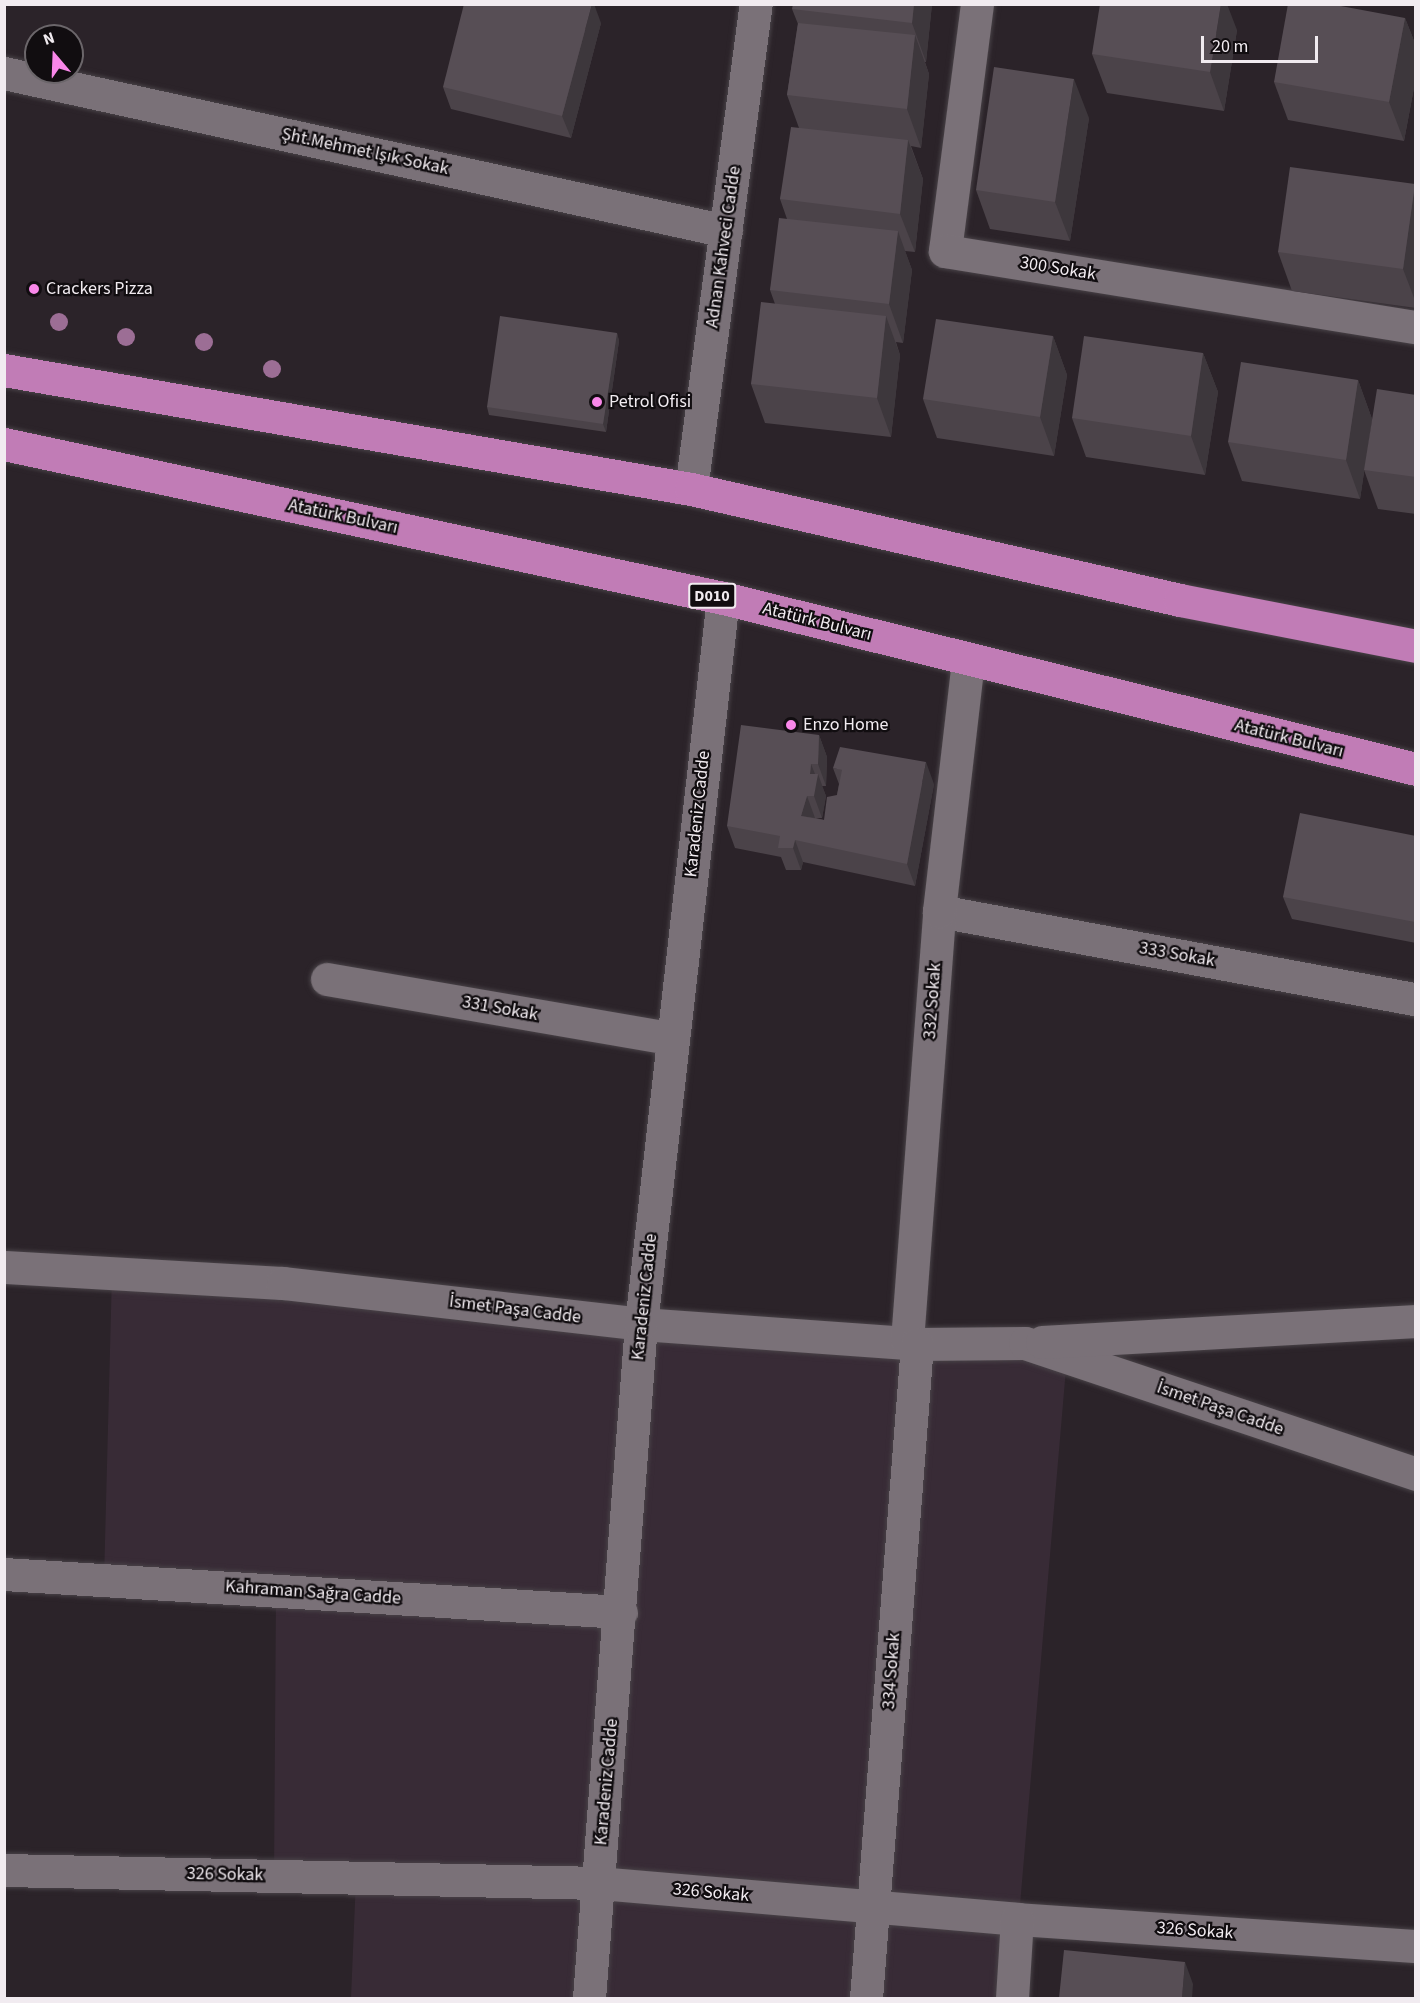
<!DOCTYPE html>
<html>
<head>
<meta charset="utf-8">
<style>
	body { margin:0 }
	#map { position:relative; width:1420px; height:2003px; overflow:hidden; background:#2b2329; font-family:"Source Sans 3",sans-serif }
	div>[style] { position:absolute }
	.built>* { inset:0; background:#382b36 }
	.roads { filter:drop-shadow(0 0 2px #484247) drop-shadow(0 0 2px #484247) }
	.minor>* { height:33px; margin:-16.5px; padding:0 16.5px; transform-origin:16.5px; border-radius:16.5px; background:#7a7178 }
	.highway>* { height:33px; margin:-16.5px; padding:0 16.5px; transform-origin:16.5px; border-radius:16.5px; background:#c17cb6 }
	.trees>* { width:18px; height:18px; margin:-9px; border-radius:50%; background:#9c6e95 }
	.wall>* { inset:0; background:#4b4349 }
	.shaded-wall>* { inset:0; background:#3d373c }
	.building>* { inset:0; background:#574e55 }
	.dots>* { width:16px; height:16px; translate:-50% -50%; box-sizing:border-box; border:3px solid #110d10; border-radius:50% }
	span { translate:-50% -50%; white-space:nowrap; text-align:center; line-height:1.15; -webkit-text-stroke:4.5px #110d10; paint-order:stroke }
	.shield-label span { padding:2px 4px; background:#110d10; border:2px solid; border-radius:4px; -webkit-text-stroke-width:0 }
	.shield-label { font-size:16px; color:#f1ebf0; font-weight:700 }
	.street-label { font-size:18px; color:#f1ebf0 }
	.poi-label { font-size:18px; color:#f1ebf0 }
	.left { translate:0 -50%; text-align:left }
	.frame { position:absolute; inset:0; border:6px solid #f1ebf0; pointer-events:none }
	.north { position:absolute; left:24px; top:24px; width:60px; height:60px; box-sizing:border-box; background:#110d10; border:2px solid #6b666a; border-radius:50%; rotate:341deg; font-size:16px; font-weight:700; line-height:24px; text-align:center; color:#f1ebf0 }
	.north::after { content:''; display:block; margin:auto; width:21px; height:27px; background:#f987e9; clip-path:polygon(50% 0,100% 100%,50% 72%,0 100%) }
	.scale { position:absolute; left:1201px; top:36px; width:117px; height:27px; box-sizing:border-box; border:3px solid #f1ebf0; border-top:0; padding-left:8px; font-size:18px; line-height:21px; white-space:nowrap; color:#f1ebf0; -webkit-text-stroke:4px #110d10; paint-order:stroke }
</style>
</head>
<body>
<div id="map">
	<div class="built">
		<i style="clip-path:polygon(112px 1273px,1067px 1357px,1012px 1998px,351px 1998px,356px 1878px,274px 1876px,276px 1591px,104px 1580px)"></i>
	</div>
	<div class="roads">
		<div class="minor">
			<i style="left:977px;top:4px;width:249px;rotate:97.4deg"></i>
			<i style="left:945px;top:251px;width:477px;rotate:9.2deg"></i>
			<i style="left:4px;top:73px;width:739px;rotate:12.34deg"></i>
			<i style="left:691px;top:489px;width:489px;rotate:-82.4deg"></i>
			<i style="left:939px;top:911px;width:485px;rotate:10.5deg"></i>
			<i style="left:327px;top:979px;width:351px;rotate:9.8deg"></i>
			<i style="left:4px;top:1267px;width:279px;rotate:3.3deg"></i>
			<i style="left:283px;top:1283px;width:360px;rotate:6.5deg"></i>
			<i style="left:641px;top:1324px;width:277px;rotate:4.1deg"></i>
			<i style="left:917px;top:1344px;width:108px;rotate:-0.5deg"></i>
			<i style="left:1025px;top:1343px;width:412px;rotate:18.5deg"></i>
			<i style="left:907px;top:1341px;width:431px;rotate:-85.7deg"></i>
			<i style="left:939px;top:911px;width:253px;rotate:-83.4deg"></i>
			<i style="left:1042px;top:1342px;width:375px;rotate:-3.2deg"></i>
			<i style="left:4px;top:1574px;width:618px;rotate:3.52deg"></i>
			<i style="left:4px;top:1870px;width:595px;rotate:1.25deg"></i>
			<i style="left:599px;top:1883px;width:420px;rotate:4.9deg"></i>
			<i style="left:1017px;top:1919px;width:400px;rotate:3.9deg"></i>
			<i style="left:589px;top:1998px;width:676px;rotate:-85.59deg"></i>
			<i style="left:641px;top:1324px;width:731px;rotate:-83.56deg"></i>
			<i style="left:866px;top:1998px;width:656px;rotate:-85.54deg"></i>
			<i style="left:1012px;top:1998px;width:79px;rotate:-86.4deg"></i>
		</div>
		<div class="highway">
			<i style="left:4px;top:370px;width:697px;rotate:9.83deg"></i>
			<i style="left:691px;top:489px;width:501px;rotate:12.79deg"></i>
			<i style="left:1180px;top:600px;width:240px;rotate:11deg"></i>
			<i style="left:4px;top:444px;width:735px;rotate:12.09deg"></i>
			<i style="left:723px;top:598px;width:714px;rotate:13.86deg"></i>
		</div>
	</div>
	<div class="trees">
		<i style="left:59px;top:322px"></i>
		<i style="left:126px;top:337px"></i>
		<i style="left:204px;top:342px"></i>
		<i style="left:272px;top:369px"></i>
	</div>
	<div class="wall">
		<i style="clip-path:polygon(932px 4px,926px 62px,925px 62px,929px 74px,921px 148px,911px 146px,923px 179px,915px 252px,905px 251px,912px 270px,903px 343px,896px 342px,900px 355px,891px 437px,765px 423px,751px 384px,775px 304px,770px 290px,787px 219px,780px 199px,799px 128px,787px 95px,798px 24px,792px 9px)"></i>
		<i style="clip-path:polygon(1405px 18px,1416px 46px,1416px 77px,1404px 141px,1288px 120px,1274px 82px)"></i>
		<i style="clip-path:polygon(601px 23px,571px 138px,451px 109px,443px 87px)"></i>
		<i style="clip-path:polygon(1237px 30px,1224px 111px,1107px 93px,1092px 54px)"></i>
		<i style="clip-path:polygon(1089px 118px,1070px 241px,990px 229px,976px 190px)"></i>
		<i style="clip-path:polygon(1415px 184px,1416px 308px,1292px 291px,1278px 252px)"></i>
		<i style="clip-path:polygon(617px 333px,619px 341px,606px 432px,489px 415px,487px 407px)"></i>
		<i style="clip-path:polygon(1053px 336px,1067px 375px,1054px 456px,937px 438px,923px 399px)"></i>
		<i style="clip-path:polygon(1203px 353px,1218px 392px,1205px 475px,1086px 457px,1072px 418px)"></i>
		<i style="clip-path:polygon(1358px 380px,1372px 419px,1360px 499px,1242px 481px,1228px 442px)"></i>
		<i style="clip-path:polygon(1416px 395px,1416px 514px,1378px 509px,1364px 470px)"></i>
		<i style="clip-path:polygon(819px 735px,827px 757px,826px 786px,822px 786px,826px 796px,822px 818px,816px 818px,824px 820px,837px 795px,839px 784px,833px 768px,934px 784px,915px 886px,803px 862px,801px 870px,786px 870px,781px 857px,735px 848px,727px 826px)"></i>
		<i style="clip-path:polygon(1416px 836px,1416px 943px,1292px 919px,1283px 897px)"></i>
	</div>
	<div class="shaded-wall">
		<i style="clip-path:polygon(592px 4px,594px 4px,601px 23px,571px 138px,562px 116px)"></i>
		<i style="clip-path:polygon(914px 4px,932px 4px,926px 62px,912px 23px)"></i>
		<i style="clip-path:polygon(1221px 4px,1227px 4px,1237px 30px,1224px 111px,1210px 72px)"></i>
		<i style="clip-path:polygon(1405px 18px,1416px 46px,1416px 77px,1404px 141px,1389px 102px)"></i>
		<i style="clip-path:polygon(915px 35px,929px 74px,921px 148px,907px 109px)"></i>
		<i style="clip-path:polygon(1074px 79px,1089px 118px,1070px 241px,1055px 202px)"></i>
		<i style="clip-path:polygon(908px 140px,923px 179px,915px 252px,900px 214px)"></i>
		<i style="clip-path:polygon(1415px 184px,1416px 185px,1416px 303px,1403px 269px)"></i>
		<i style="clip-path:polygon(898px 231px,912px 270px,903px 343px,889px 304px)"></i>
		<i style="clip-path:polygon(886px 316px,900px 355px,891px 437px,877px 398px)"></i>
		<i style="clip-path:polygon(617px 333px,619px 341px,606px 432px,603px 424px)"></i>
		<i style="clip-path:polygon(1053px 336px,1067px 375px,1054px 456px,1040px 417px)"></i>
		<i style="clip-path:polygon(1203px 353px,1218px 392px,1205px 475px,1191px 436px)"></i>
		<i style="clip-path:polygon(1358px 380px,1372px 419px,1360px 499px,1346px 460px)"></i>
		<i style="clip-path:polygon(819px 735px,827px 757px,826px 786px,818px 764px)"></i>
		<i style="clip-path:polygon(926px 762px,934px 784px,915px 886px,907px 864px)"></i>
		<i style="clip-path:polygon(811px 764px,817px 779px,818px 774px,826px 796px,822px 818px,814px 796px,810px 774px)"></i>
		<i style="clip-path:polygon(807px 796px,815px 818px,801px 816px)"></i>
		<i style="clip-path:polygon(795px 840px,803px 862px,801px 870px,793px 848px)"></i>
		<i style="clip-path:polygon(1185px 1962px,1193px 1984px,1192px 1998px,1182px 1998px)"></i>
	</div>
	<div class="building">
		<i style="clip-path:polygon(464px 4px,592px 4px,562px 116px,443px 87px)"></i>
		<i style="clip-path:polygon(793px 4px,914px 4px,912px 23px,792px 9px)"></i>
		<i style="clip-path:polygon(1100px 4px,1221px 4px,1210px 72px,1092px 54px)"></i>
		<i style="clip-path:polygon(1288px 4px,1330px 4px,1405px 18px,1389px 102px,1274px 82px)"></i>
		<i style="clip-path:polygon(798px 23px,915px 35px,907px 109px,787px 95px)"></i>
		<i style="clip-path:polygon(994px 67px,1074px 79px,1055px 202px,976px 190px)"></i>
		<i style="clip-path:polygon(791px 127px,908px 140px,900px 214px,780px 199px)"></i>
		<i style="clip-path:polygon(1290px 167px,1415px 184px,1403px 269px,1278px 252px)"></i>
		<i style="clip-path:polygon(779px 218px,898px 231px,889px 304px,770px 290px)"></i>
		<i style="clip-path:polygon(761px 302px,886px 316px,877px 398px,751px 384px)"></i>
		<i style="clip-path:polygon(500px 316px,617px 333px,603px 424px,487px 407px)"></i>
		<i style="clip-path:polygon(936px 319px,1053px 336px,1040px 417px,923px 399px)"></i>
		<i style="clip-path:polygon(1084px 336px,1203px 353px,1191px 436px,1072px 418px)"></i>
		<i style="clip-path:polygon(1241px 362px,1358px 380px,1346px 460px,1228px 442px)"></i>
		<i style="clip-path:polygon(1377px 389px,1416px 395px,1416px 477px,1364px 470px)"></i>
		<i style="clip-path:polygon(741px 725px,819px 735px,818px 764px,811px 764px,810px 774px,818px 774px,814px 796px,807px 796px,801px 816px,824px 820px,827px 797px,837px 795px,842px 770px,833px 768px,840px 747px,926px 762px,907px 864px,795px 840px,793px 848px,778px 848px,780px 836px,727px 826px)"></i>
		<i style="clip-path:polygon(1300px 813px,1416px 836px,1415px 922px,1283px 897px)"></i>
		<i style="clip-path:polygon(1064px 1950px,1185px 1962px,1182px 1998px,1059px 1998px)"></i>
	</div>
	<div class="dots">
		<i style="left:34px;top:289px;background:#f987e9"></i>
		<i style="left:597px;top:402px;background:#f987e9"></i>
		<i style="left:791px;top:725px;background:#f987e9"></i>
	</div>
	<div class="shield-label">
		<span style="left:712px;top:596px">D010</span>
	</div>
	<div class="street-label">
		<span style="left:365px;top:152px;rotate:12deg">Şht.Mehmet lşık Sokak</span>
		<span style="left:724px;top:247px;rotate:-82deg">Adnan Kahveci Cadde</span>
		<span style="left:1058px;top:269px;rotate:9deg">300 Sokak</span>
		<span style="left:343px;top:517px;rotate:12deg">Atatürk Bulvarı</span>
		<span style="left:817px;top:622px;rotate:14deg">Atatürk Bulvarı</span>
		<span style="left:1289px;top:739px;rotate:14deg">Atatürk Bulvarı</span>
		<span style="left:698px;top:814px;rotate:-84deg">Karadeniz Cadde</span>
		<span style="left:1177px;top:955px;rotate:10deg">333 Sokak</span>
		<span style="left:933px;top:1001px;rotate:-86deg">332 Sokak</span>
		<span style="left:500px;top:1009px;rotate:10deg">331 Sokak</span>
		<span style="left:645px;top:1297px;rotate:-84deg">Karadeniz Cadde</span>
		<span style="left:515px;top:1310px;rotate:7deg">İsmet Paşa Cadde</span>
		<span style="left:1220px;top:1409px;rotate:19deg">İsmet Paşa Cadde</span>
		<span style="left:313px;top:1593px;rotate:4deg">Kahraman Sağra Cadde</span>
		<span style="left:892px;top:1671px;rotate:-86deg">334 Sokak</span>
		<span style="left:607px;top:1782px;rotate:-85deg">Karadeniz Cadde</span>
		<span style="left:225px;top:1875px;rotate:1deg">326 Sokak</span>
		<span style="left:711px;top:1893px;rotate:5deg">326 Sokak</span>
		<span style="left:1195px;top:1931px;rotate:4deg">326 Sokak</span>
	</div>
	<div class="poi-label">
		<span class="left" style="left:46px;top:289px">Crackers Pizza</span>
		<span class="left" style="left:609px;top:402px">Petrol Ofisi</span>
		<span class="left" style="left:803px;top:725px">Enzo Home</span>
	</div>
	<div class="frame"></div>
	<div class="north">N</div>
	<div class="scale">20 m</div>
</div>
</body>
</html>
